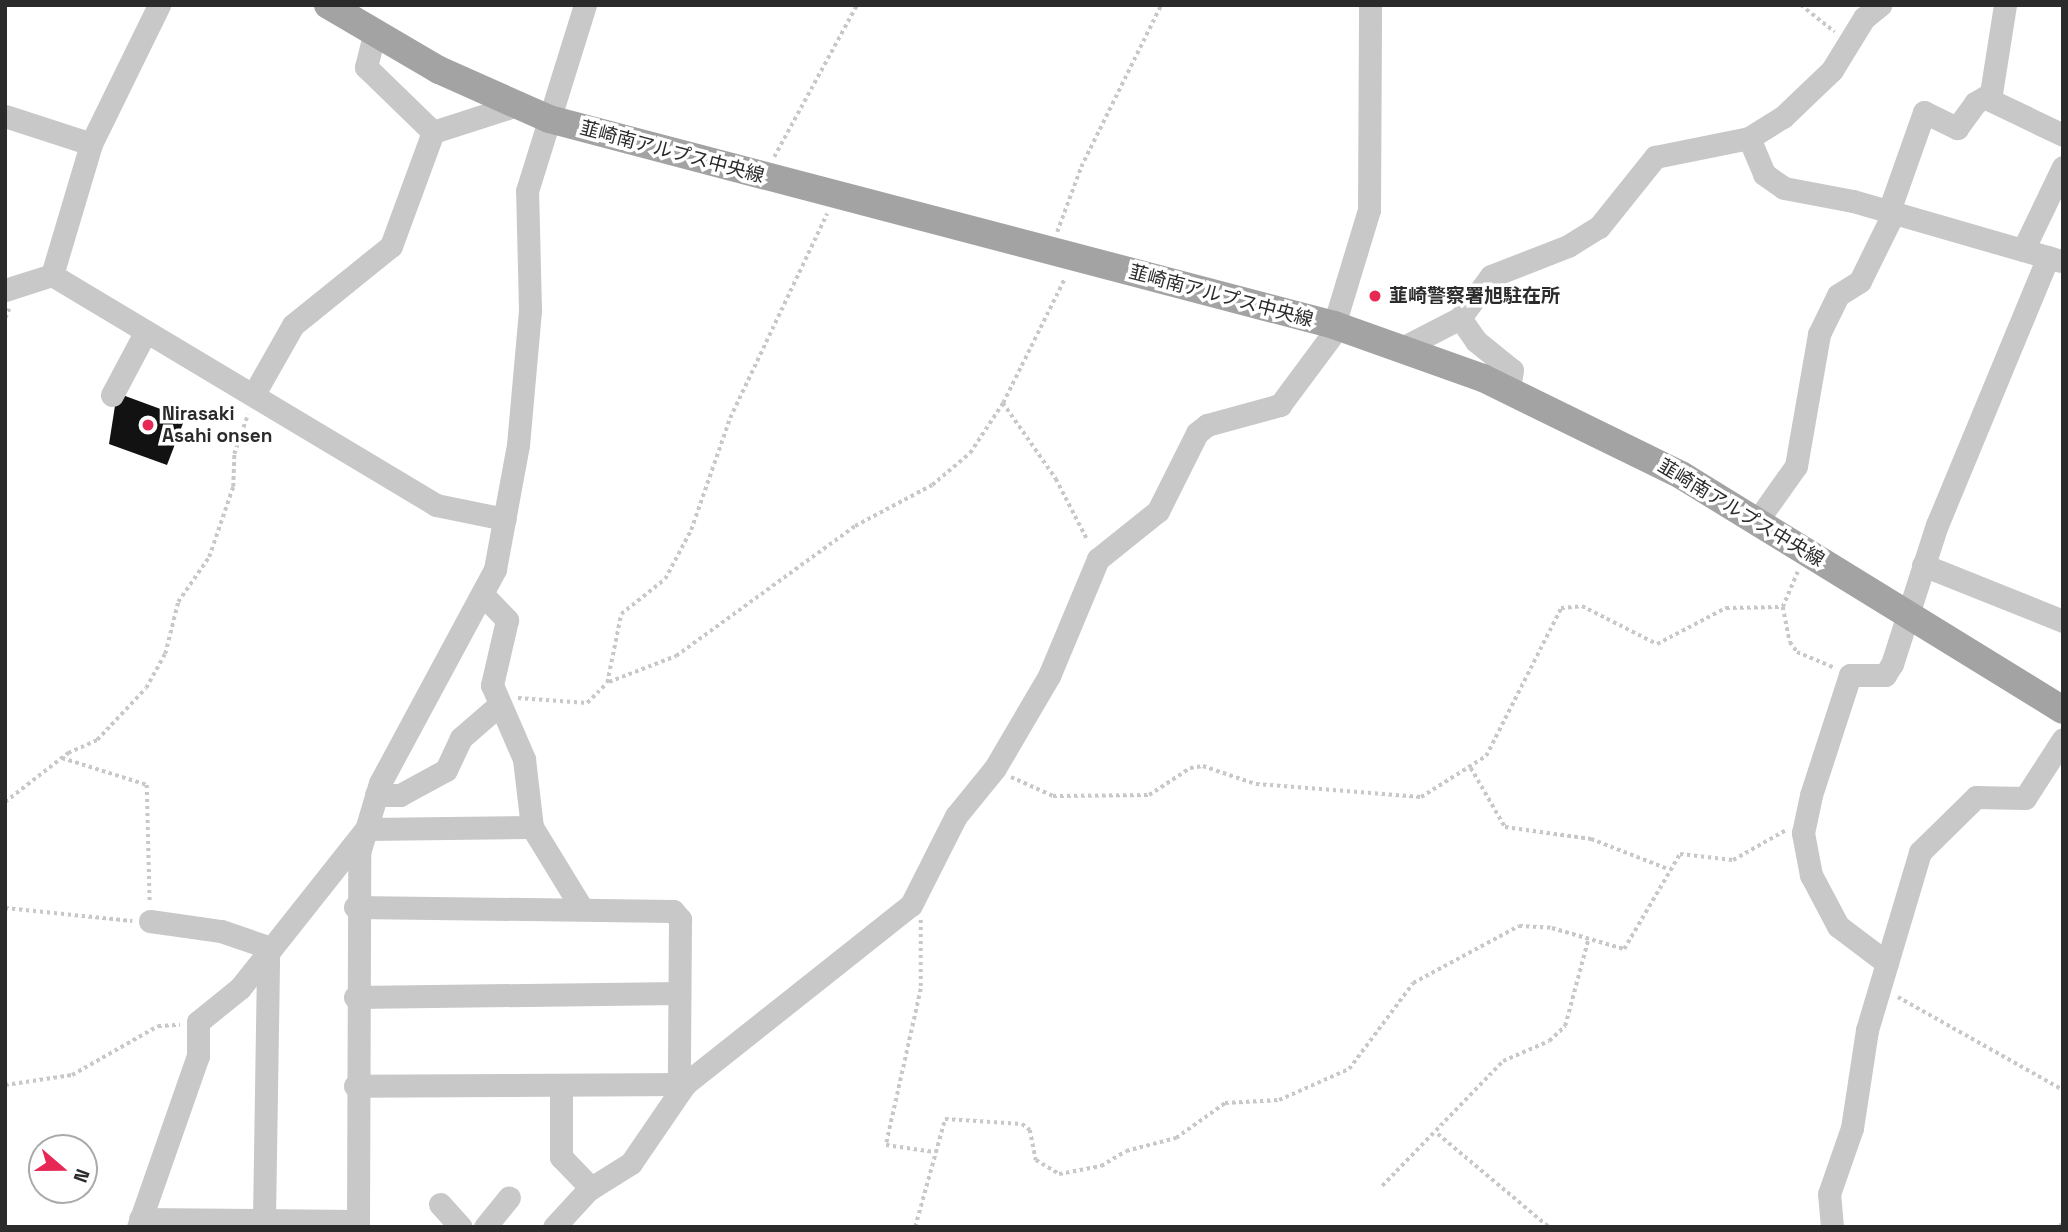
<!DOCTYPE html>
<html>
<head>
<meta charset="utf-8">
<style>
	body { margin:0 }
	#map { position:relative; width:2068px; height:1232px; overflow:hidden; background:#fff; font-family:"Space Grotesk","Noto Sans JP",sans-serif }
	div>[style] { position:absolute }
	.building>* { inset:0; background:#121212 }
	.path>* { height:3.5px; margin-top:-1.75px; transform-origin:0; background:repeating-linear-gradient(90deg,#c8c8c8 0 3.5px,transparent 0 7px) }
	.minor>* { height:23px; margin:-11.5px; padding:0 11.5px; transform-origin:11.5px; border-radius:11.5px; background:#c8c8c8 }
	.major>* { height:28px; margin:-14px; padding:0 14px; transform-origin:14px; border-radius:14px; background:#a3a3a3 }
	.dots>* { width:19px; height:19px; translate:-50% -50%; box-sizing:border-box; border:4px solid #fff; border-radius:50% }
	span { translate:-50% -50%; white-space:nowrap; text-align:center; line-height:1.15; -webkit-text-stroke:7px #fff; paint-order:stroke }
	.street-label { font-size:19px; color:#2b2b2b }
	.poi-label { font-size:19px; color:#2b2b2b; font-weight:700 }
	.left { translate:0 -50%; text-align:left }
	.frame { position:absolute; inset:0; border:7px solid #2b2b2b; pointer-events:none }
	.north { position:absolute; left:28px; top:1134px; width:70px; height:70px; box-sizing:border-box; background:#fff; border:2px solid #aaa; border-radius:50%; rotate:110deg; font-size:19px; font-weight:700; line-height:28px; text-align:center; color:#2b2b2b }
	.north::after { content:''; display:block; margin:auto; width:24px; height:32px; background:#e82854; clip-path:polygon(50% 0,100% 100%,50% 72%,0 100%) }
</style>
</head>
<body>
<div id="map">
	<div class="building">
		<i style="clip-path:polygon(117px 393px,185px 418px,167px 465px,109px 444px)"></i>
	</div>
	<div class="path">
		<i style="left:1801px;top:5px;width:43px;rotate:38.5deg"></i>
		<i style="left:774px;top:157px;width:173px;rotate:-61.4deg"></i>
		<i style="left:1057px;top:232px;width:69px;rotate:-69.7deg"></i>
		<i style="left:1081px;top:167px;width:181px;rotate:-63.7deg"></i>
		<i style="left:5px;top:318px;width:10px;rotate:-66deg"></i>
		<i style="left:1003px;top:403px;width:93px;rotate:55.1deg"></i>
		<i style="left:1056px;top:479px;width:70px;rotate:62.7deg"></i>
		<i style="left:1798px;top:572px;width:38px;rotate:113deg"></i>
		<i style="left:1783px;top:607px;width:36px;rotate:79deg"></i>
		<i style="left:1790px;top:642px;width:12px;rotate:55deg"></i>
		<i style="left:1797px;top:652px;width:41px;rotate:22.8deg"></i>
		<i style="left:609px;top:682px;width:72px;rotate:-21.2deg"></i>
		<i style="left:676px;top:656px;width:221px;rotate:-36deg"></i>
		<i style="left:855px;top:526px;width:87px;rotate:-28deg"></i>
		<i style="left:932px;top:485px;width:50px;rotate:-40.1deg"></i>
		<i style="left:970px;top:453px;width:60px;rotate:-56.6deg"></i>
		<i style="left:1003px;top:403px;width:140px;rotate:-63.6deg"></i>
		<i style="left:518px;top:698px;width:69px;rotate:4.1deg"></i>
		<i style="left:587px;top:703px;width:28px;rotate:-45deg"></i>
		<i style="left:607px;top:683px;width:70px;rotate:-78.5deg"></i>
		<i style="left:621px;top:614px;width:56px;rotate:-38.5deg"></i>
		<i style="left:665px;top:579px;width:55px;rotate:-62deg"></i>
		<i style="left:691px;top:530px;width:119px;rotate:-70.8deg"></i>
		<i style="left:730px;top:418px;width:226px;rotate:-64.6deg"></i>
		<i style="left:62px;top:758px;width:89px;rotate:17.6deg"></i>
		<i style="left:147px;top:785px;width:119px;rotate:88.6deg"></i>
		<i style="left:1471px;top:768px;width:68px;rotate:60deg"></i>
		<i style="left:1505px;top:827px;width:87px;rotate:7.9deg"></i>
		<i style="left:1591px;top:839px;width:83px;rotate:21.3deg"></i>
		<i style="left:1011px;top:777px;width:46px;rotate:24.3deg"></i>
		<i style="left:1053px;top:796px;width:96px;rotate:-0.6deg"></i>
		<i style="left:1149px;top:795px;width:49px;rotate:-33.4deg"></i>
		<i style="left:1190px;top:768px;width:13px;rotate:-9deg"></i>
		<i style="left:1203px;top:766px;width:56px;rotate:18.8deg"></i>
		<i style="left:1256px;top:784px;width:166px;rotate:4.5deg"></i>
		<i style="left:1421px;top:797px;width:77px;rotate:-32.2deg"></i>
		<i style="left:1486px;top:756px;width:166px;rotate:-63.1deg"></i>
		<i style="left:1561px;top:608px;width:21px;rotate:-5deg"></i>
		<i style="left:1582px;top:606px;width:84px;rotate:26.9deg"></i>
		<i style="left:1657px;top:644px;width:78px;rotate:-27.6deg"></i>
		<i style="left:1726px;top:608px;width:57px;rotate:-1deg"></i>
		<i style="left:5px;top:802px;width:80px;rotate:-37.9deg"></i>
		<i style="left:68px;top:753px;width:32px;rotate:-24deg"></i>
		<i style="left:97px;top:740px;width:71px;rotate:-46.7deg"></i>
		<i style="left:146px;top:688px;width:39px;rotate:-61deg"></i>
		<i style="left:165px;top:654px;width:54px;rotate:-76deg"></i>
		<i style="left:178px;top:602px;width:55px;rotate:-55.4deg"></i>
		<i style="left:209px;top:557px;width:74px;rotate:-71.1deg"></i>
		<i style="left:233px;top:487px;width:33px;rotate:-88deg"></i>
		<i style="left:234px;top:454px;width:42px;rotate:-70.7deg"></i>
		<i style="left:5px;top:908px;width:128px;rotate:5.8deg"></i>
		<i style="left:921px;top:920px;width:69px;rotate:90deg"></i>
		<i style="left:921px;top:989px;width:160px;rotate:102.6deg"></i>
		<i style="left:886px;top:1145px;width:49px;rotate:8.1deg"></i>
		<i style="left:1898px;top:997px;width:189px;rotate:29.4deg"></i>
		<i style="left:5px;top:1085px;width:68px;rotate:-8.5deg"></i>
		<i style="left:72px;top:1075px;width:99px;rotate:-29.7deg"></i>
		<i style="left:158px;top:1026px;width:22px;rotate:-3deg"></i>
		<i style="left:1438px;top:1134px;width:145px;rotate:40deg"></i>
		<i style="left:1382px;top:1186px;width:174px;rotate:-45.9deg"></i>
		<i style="left:1503px;top:1061px;width:50px;rotate:-23.5deg"></i>
		<i style="left:1549px;top:1041px;width:22px;rotate:-43deg"></i>
		<i style="left:1565px;top:1026px;width:89px;rotate:-75deg"></i>
		<i style="left:915px;top:1227px;width:112px;rotate:-74.5deg"></i>
		<i style="left:945px;top:1119px;width:77px;rotate:3.7deg"></i>
		<i style="left:1022px;top:1124px;width:10px;rotate:37deg"></i>
		<i style="left:1030px;top:1130px;width:31px;rotate:79deg"></i>
		<i style="left:1036px;top:1160px;width:27px;rotate:31deg"></i>
		<i style="left:1059px;top:1174px;width:43px;rotate:-10.8deg"></i>
		<i style="left:1101px;top:1166px;width:29px;rotate:-31deg"></i>
		<i style="left:1126px;top:1151px;width:52px;rotate:-14.6deg"></i>
		<i style="left:1176px;top:1138px;width:60px;rotate:-35.5deg"></i>
		<i style="left:1225px;top:1103px;width:54px;rotate:-3.2deg"></i>
		<i style="left:1279px;top:1100px;width:77px;rotate:-23.9deg"></i>
		<i style="left:1349px;top:1069px;width:107px;rotate:-53.3deg"></i>
		<i style="left:1413px;top:983px;width:120px;rotate:-28.3deg"></i>
		<i style="left:1519px;top:926px;width:33px;rotate:3deg"></i>
		<i style="left:1552px;top:928px;width:75px;rotate:16.3deg"></i>
		<i style="left:1624px;top:949px;width:110px;rotate:-59.5deg"></i>
		<i style="left:1680px;top:854px;width:53px;rotate:6.5deg"></i>
		<i style="left:1733px;top:860px;width:61px;rotate:-29.5deg"></i>
		<i style="left:2060px;top:1227px;width:8px;rotate:-67deg"></i>
	</div>
	<div class="minor">
		<i style="left:2005px;top:5px;width:96px;rotate:99deg"></i>
		<i style="left:1990px;top:100px;width:81px;rotate:25.6deg"></i>
		<i style="left:374px;top:35px;width:33px;rotate:104deg"></i>
		<i style="left:366px;top:67px;width:93px;rotate:44.1deg"></i>
		<i style="left:5px;top:116px;width:90px;rotate:18deg"></i>
		<i style="left:1749px;top:138px;width:39px;rotate:67deg"></i>
		<i style="left:1764px;top:174px;width:24px;rotate:35deg"></i>
		<i style="left:1784px;top:188px;width:70px;rotate:10.7deg"></i>
		<i style="left:1853px;top:201px;width:216px;rotate:16.1deg"></i>
		<i style="left:1889px;top:211px;width:105px;rotate:-70.5deg"></i>
		<i style="left:1924px;top:112px;width:37px;rotate:26deg"></i>
		<i style="left:1957px;top:128px;width:31px;rotate:-54deg"></i>
		<i style="left:1975px;top:103px;width:17px;rotate:-31deg"></i>
		<i style="left:2023px;top:250px;width:92px;rotate:-64.3deg"></i>
		<i style="left:52px;top:275px;width:448px;rotate:30.9deg"></i>
		<i style="left:436px;top:505px;width:70px;rotate:11.5deg"></i>
		<i style="left:5px;top:290px;width:49px;rotate:-17.7deg"></i>
		<i style="left:52px;top:275px;width:137px;rotate:-73.4deg"></i>
		<i style="left:91px;top:144px;width:155px;rotate:-63.9deg"></i>
		<i style="left:1460px;top:318px;width:28px;rotate:55deg"></i>
		<i style="left:1476px;top:341px;width:46px;rotate:38.9deg"></i>
		<i style="left:1512px;top:370px;width:20px;rotate:99deg"></i>
		<i style="left:1334px;top:325px;width:120px;rotate:-73.1deg"></i>
		<i style="left:1369px;top:210px;width:205px;rotate:-89.7deg"></i>
		<i style="left:1402px;top:348px;width:65px;rotate:-27.3deg"></i>
		<i style="left:1460px;top:318px;width:52px;rotate:-53.6deg"></i>
		<i style="left:1491px;top:276px;width:83px;rotate:-21.3deg"></i>
		<i style="left:1568px;top:246px;width:36px;rotate:-32deg"></i>
		<i style="left:1599px;top:227px;width:90px;rotate:-51.3deg"></i>
		<i style="left:1655px;top:157px;width:96px;rotate:-11.4deg"></i>
		<i style="left:1749px;top:138px;width:40px;rotate:-32deg"></i>
		<i style="left:1783px;top:117px;width:68px;rotate:-43.8deg"></i>
		<i style="left:1832px;top:70px;width:61px;rotate:-58.4deg"></i>
		<i style="left:1864px;top:18px;width:21px;rotate:-39deg"></i>
		<i style="left:255px;top:392px;width:77px;rotate:-60.4deg"></i>
		<i style="left:293px;top:325px;width:126px;rotate:-38.9deg"></i>
		<i style="left:391px;top:246px;width:121px;rotate:-69.8deg"></i>
		<i style="left:433px;top:132px;width:88px;rotate:-17.8deg"></i>
		<i style="left:112px;top:395px;width:72px;rotate:-62deg"></i>
		<i style="left:1757px;top:521px;width:67px;rotate:-54.7deg"></i>
		<i style="left:1796px;top:466px;width:134px;rotate:-80.1deg"></i>
		<i style="left:1819px;top:334px;width:43px;rotate:-64deg"></i>
		<i style="left:1838px;top:295px;width:26px;rotate:-32deg"></i>
		<i style="left:1860px;top:281px;width:77px;rotate:-63.8deg"></i>
		<i style="left:1923px;top:565px;width:151px;rotate:21.8deg"></i>
		<i style="left:485px;top:597px;width:32px;rotate:46deg"></i>
		<i style="left:507px;top:620px;width:67px;rotate:103deg"></i>
		<i style="left:492px;top:685px;width:81px;rotate:66.6deg"></i>
		<i style="left:524px;top:759px;width:68px;rotate:83.3deg"></i>
		<i style="left:532px;top:827px;width:94px;rotate:58.5deg"></i>
		<i style="left:376px;top:795px;width:24px"></i>
		<i style="left:400px;top:795px;width:52px;rotate:-28.5deg"></i>
		<i style="left:446px;top:770px;width:35px;rotate:-65deg"></i>
		<i style="left:461px;top:738px;width:49px;rotate:-40.9deg"></i>
		<i style="left:355px;top:907px;width:318px;rotate:0.7deg"></i>
		<i style="left:673px;top:911px;width:11px;rotate:49deg"></i>
		<i style="left:680px;top:919px;width:154px;rotate:90.4deg"></i>
		<i style="left:679px;top:1073px;width:13px;rotate:61deg"></i>
		<i style="left:685px;top:1084px;width:330px;rotate:179.7deg"></i>
		<i style="left:150px;top:921px;width:72px;rotate:8deg"></i>
		<i style="left:221px;top:931px;width:53px;rotate:18.8deg"></i>
		<i style="left:1887px;top:963px;width:61px;rotate:-142.9deg"></i>
		<i style="left:1838px;top:926px;width:58px;rotate:-117.9deg"></i>
		<i style="left:1811px;top:875px;width:43px;rotate:-100.8deg"></i>
		<i style="left:1803px;top:833px;width:39px;rotate:-78deg"></i>
		<i style="left:1811px;top:795px;width:126px;rotate:-72deg"></i>
		<i style="left:1850px;top:675px;width:35px"></i>
		<i style="left:1885px;top:675px;width:13px;rotate:-58deg"></i>
		<i style="left:1892px;top:664px;width:146px;rotate:-72.1deg"></i>
		<i style="left:1937px;top:525px;width:290px;rotate:-67.5deg"></i>
		<i style="left:355px;top:997px;width:324px;rotate:-0.7deg"></i>
		<i style="left:561px;top:1085px;width:72px;rotate:90deg"></i>
		<i style="left:561px;top:1157px;width:43px;rotate:45.9deg"></i>
		<i style="left:440px;top:1204px;width:31px;rotate:48deg"></i>
		<i style="left:140px;top:1219px;width:217px;rotate:0.5deg"></i>
		<i style="left:264px;top:1219px;width:267px;rotate:-89.1deg"></i>
		<i style="left:138px;top:1227px;width:181px;rotate:-70.7deg"></i>
		<i style="left:198px;top:1056px;width:34px;rotate:-90deg"></i>
		<i style="left:198px;top:1022px;width:54px;rotate:-39deg"></i>
		<i style="left:240px;top:988px;width:203px;rotate:-51.6deg"></i>
		<i style="left:366px;top:829px;width:166px;rotate:-0.7deg"></i>
		<i style="left:358px;top:1227px;width:374px;rotate:-89.8deg"></i>
		<i style="left:359px;top:853px;width:73px;rotate:-73.3deg"></i>
		<i style="left:380px;top:783px;width:243px;rotate:-61.7deg"></i>
		<i style="left:495px;top:569px;width:126px;rotate:-79.5deg"></i>
		<i style="left:518px;top:445px;width:136px;rotate:-84.9deg"></i>
		<i style="left:530px;top:310px;width:119px;rotate:-91.4deg"></i>
		<i style="left:527px;top:191px;width:195px;rotate:-72.7deg"></i>
		<i style="left:485px;top:1227px;width:38px;rotate:-51deg"></i>
		<i style="left:554px;top:1227px;width:50px;rotate:-47.4deg"></i>
		<i style="left:588px;top:1190px;width:51px;rotate:-32.1deg"></i>
		<i style="left:631px;top:1163px;width:96px;rotate:-55.6deg"></i>
		<i style="left:685px;top:1084px;width:288px;rotate:-38.4deg"></i>
		<i style="left:911px;top:905px;width:100px;rotate:-63.2deg"></i>
		<i style="left:956px;top:816px;width:62px;rotate:-50.9deg"></i>
		<i style="left:995px;top:768px;width:107px;rotate:-59.6deg"></i>
		<i style="left:1049px;top:676px;width:127px;rotate:-67.3deg"></i>
		<i style="left:1098px;top:559px;width:77px;rotate:-38.7deg"></i>
		<i style="left:1158px;top:511px;width:87px;rotate:-63.4deg"></i>
		<i style="left:1197px;top:433px;width:13px;rotate:-39deg"></i>
		<i style="left:1207px;top:425px;width:76px;rotate:-15.3deg"></i>
		<i style="left:1280px;top:405px;width:97px;rotate:-53.4deg"></i>
		<i style="left:1832px;top:1227px;width:33px;rotate:-95deg"></i>
		<i style="left:1829px;top:1194px;width:70px;rotate:-70.8deg"></i>
		<i style="left:1852px;top:1128px;width:99px;rotate:-81.3deg"></i>
		<i style="left:1867px;top:1030px;width:186px;rotate:-73.4deg"></i>
		<i style="left:1920px;top:852px;width:78px;rotate:-44.5deg"></i>
		<i style="left:1976px;top:797px;width:49px;rotate:1.2deg"></i>
		<i style="left:2025px;top:798px;width:70px;rotate:-57.2deg"></i>
	</div>
	<div class="major">
		<i style="left:328px;top:5px;width:129px;rotate:30.4deg"></i>
		<i style="left:439px;top:70px;width:120px;rotate:24deg"></i>
		<i style="left:549px;top:119px;width:812px;rotate:14.7deg"></i>
		<i style="left:1334px;top:325px;width:158px;rotate:19.6deg"></i>
		<i style="left:1483px;top:378px;width:220px;rotate:26.1deg"></i>
		<i style="left:1681px;top:475px;width:448px;rotate:31.6deg"></i>
	</div>
	<div class="dots">
		<i style="left:1375px;top:296px;background:#e82854"></i>
		<i style="left:148px;top:425px;background:#e82854"></i>
	</div>
	<div class="street-label">
		<span style="left:672px;top:152px;rotate:15deg">韮崎南アルプス中央線</span>
		<span style="left:1221px;top:296px;rotate:15deg">韮崎南アルプス中央線</span>
		<span style="left:1741px;top:513px;rotate:31deg">韮崎南アルプス中央線</span>
	</div>
	<div class="poi-label">
		<span class="left" style="left:1389px;top:296px">韮崎警察署旭駐在所</span>
		<span class="left" style="left:162px;top:425px">Nirasaki<br>Asahi onsen</span>
	</div>
	<div class="frame"></div>
	<div class="north">N</div>
</div>
</body>
</html>
